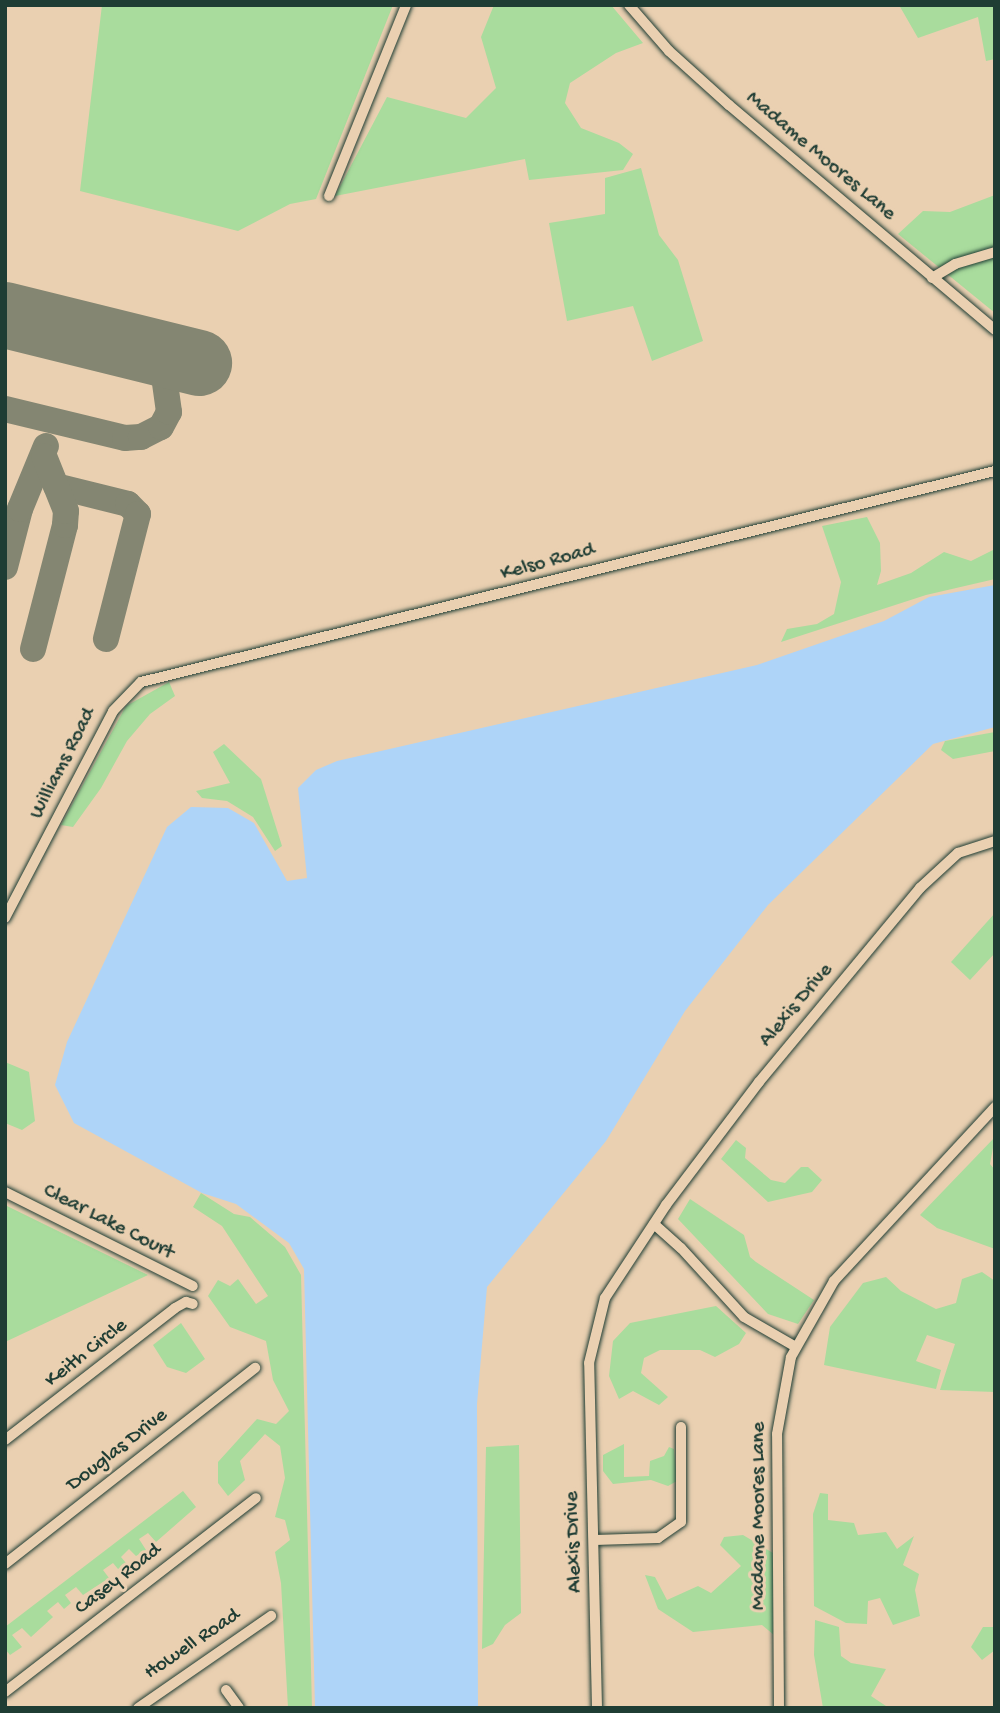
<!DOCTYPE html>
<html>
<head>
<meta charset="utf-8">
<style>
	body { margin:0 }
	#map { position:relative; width:1000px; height:1713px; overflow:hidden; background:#ead0b1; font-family:"Gochi Hand",sans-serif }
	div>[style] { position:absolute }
	.green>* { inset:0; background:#a9dc9d }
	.water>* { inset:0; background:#aed4f8 }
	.taxiway>* { height:26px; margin:-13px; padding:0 13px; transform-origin:13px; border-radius:13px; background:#848672 }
	.runway>* { height:66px; margin:-33px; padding:0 33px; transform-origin:33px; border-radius:33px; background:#848672 }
	.roads { filter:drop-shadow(0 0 2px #1f3d34) drop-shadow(0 0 2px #1f3d34) }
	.minor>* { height:10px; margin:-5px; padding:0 5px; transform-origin:5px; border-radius:5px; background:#ead0b1 }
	span { translate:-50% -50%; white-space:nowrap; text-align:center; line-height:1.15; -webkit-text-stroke:6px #ead0b1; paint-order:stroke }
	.street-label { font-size:21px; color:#1f3d34 }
	.frame { position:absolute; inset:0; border:7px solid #1f3d34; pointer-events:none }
</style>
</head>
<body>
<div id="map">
	<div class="green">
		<i style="clip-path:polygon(102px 5px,393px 5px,316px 199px,290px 204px,238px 231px,80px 191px)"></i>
		<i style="clip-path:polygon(494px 5px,611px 5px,643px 43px,616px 53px,570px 83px,565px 103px,581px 128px,619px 143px,633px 154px,623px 170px,529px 180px,525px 159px,335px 196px,387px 97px,466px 118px,496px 88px,481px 37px)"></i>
		<i style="clip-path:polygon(899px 5px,995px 5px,995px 59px,986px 61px,978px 17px,918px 38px)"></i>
		<i style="clip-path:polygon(641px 168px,659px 235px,678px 260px,703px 341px,652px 361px,633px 306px,567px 321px,549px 223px,605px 214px,605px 178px)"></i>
		<i style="clip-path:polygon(995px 195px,995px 313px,898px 234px,923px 211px,950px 212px)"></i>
		<i style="clip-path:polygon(867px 517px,880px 543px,881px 571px,877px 585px,911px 573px,944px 552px,971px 561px,995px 549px,995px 579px,926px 595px,781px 642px,787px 629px,817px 624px,834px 614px,841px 582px,822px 526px)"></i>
		<i style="clip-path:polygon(169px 682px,175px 696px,150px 714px,127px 741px,101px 788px,73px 827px,61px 825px,126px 706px)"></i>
		<i style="clip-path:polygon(995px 732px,995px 751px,953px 759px,941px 750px,945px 741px)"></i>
		<i style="clip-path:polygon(224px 744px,261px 779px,282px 846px,275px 851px,253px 817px,227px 801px,202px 798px,196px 791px,230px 783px,213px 752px)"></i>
		<i style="clip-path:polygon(995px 913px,995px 953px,970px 980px,951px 962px)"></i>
		<i style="clip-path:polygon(5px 1062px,29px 1072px,35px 1121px,22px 1130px,5px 1123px)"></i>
		<i style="clip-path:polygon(995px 1137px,990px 1164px,995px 1170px,995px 1249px,937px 1228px,920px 1215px)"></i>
		<i style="clip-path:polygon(736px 1140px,746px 1148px,745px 1158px,771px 1180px,785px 1183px,801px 1167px,808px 1167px,822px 1180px,812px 1192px,768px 1202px,721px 1159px)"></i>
		<i style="clip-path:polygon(201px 1193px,234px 1214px,250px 1217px,285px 1247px,301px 1275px,312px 1708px,288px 1708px,281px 1583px,275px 1552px,290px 1540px,285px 1520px,275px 1517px,285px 1478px,280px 1446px,265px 1434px,240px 1461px,245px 1480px,228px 1496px,218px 1483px,218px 1462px,257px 1419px,276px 1424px,289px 1411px,273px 1380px,266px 1341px,230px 1327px,208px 1296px,218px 1280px,230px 1286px,238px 1279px,256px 1304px,268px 1296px,222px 1226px,193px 1207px)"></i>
		<i style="clip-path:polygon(690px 1199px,744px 1235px,750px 1257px,756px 1262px,814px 1300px,798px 1324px,768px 1314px,678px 1219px)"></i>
		<i style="clip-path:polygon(5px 1205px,148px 1275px,5px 1342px)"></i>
		<i style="clip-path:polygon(982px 1272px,995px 1281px,995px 1392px,940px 1390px,955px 1344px,927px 1335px,916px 1361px,941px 1370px,936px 1389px,824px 1365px,830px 1327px,863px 1283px,886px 1277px,901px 1291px,936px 1309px,956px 1303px,962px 1279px)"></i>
		<i style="clip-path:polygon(716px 1306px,746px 1333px,739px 1344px,715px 1357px,700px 1350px,660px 1350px,644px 1358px,641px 1373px,668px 1397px,659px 1405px,633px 1391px,619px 1399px,609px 1376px,613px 1341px,630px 1323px)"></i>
		<i style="clip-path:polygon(181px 1323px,205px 1359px,186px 1373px,167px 1367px,153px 1345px)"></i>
		<i style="clip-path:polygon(624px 1444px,624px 1477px,649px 1476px,650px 1461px,664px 1456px,669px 1447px,674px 1449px,677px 1481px,668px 1486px,651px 1480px,613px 1484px,603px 1471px,603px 1455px)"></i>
		<i style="clip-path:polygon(519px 1445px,521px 1613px,505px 1625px,493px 1644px,482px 1649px,486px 1447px)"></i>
		<i style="clip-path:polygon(183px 1491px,196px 1507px,156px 1542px,148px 1533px,139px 1539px,146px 1550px,136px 1556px,129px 1549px,121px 1557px,126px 1563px,118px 1569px,113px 1563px,103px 1570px,109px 1578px,83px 1595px,76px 1587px,65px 1595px,71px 1603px,64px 1609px,58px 1602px,47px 1611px,53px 1617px,31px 1637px,22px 1628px,12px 1635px,22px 1647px,10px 1655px,5px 1649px,5px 1627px)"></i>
		<i style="clip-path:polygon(820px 1493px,828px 1494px,828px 1520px,854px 1523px,858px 1535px,886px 1532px,897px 1549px,914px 1536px,903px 1565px,919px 1574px,915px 1590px,920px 1616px,893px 1625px,880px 1598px,868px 1601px,867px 1624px,846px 1623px,814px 1606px,813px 1514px)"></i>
		<i style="clip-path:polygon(743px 1535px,773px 1553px,774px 1635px,762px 1625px,693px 1632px,658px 1609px,645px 1575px,655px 1577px,667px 1600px,698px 1586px,711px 1593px,741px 1566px,720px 1545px,724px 1537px)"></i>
		<i style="clip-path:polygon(815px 1620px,839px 1627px,841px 1656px,851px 1663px,886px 1669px,871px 1696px,889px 1708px,823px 1708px,814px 1655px)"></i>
		<i style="clip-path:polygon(983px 1627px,995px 1627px,995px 1650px,982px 1660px,971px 1647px)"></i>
	</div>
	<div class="water">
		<i style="clip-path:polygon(995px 585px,995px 727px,933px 744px,768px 905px,685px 1011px,606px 1141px,487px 1287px,477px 1404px,478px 1708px,315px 1708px,304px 1269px,289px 1243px,236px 1204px,202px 1193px,74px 1123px,55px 1085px,67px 1042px,167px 827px,191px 807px,228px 808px,254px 823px,287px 881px,307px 878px,298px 788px,316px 770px,337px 761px,757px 665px,884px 621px,929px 597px)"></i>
	</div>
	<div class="taxiway">
		<i style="left:5px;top:409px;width:123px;rotate:13.6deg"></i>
		<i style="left:125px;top:438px;width:16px;rotate:-4deg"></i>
		<i style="left:141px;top:437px;width:22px;rotate:-27deg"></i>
		<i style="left:161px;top:427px;width:17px;rotate:-62deg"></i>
		<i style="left:169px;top:412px;width:59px;rotate:-97.9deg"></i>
		<i style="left:56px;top:486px;width:74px;rotate:14deg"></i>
		<i style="left:128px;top:504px;width:14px;rotate:45deg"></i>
		<i style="left:138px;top:514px;width:129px;rotate:104.4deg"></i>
		<i style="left:5px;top:567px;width:60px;rotate:-75.5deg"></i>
		<i style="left:20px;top:509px;width:68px;rotate:-67.6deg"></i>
		<i style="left:33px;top:649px;width:128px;rotate:-75.5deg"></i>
		<i style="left:65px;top:525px;width:14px;rotate:-86deg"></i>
		<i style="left:66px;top:511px;width:59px;rotate:-111.8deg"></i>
	</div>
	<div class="runway">
		<i style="left:5px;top:315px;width:200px;rotate:13.9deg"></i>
	</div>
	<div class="roads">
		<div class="minor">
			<i style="left:629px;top:5px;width:61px;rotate:49deg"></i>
			<i style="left:669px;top:51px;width:81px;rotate:42deg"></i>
			<i style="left:729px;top:105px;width:348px;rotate:40.2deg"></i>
			<i style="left:329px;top:196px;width:206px;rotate:-68deg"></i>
			<i style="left:932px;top:278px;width:27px;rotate:-31deg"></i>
			<i style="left:955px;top:264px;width:42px;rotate:-16.7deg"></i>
			<i style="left:5px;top:918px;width:233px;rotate:-62.4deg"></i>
			<i style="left:113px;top:711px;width:40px;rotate:-46deg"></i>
			<i style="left:141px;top:682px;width:880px;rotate:-13.88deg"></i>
			<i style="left:5px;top:1192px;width:210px;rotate:26.6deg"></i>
			<i style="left:654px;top:1224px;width:36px;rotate:42deg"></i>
			<i style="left:681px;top:1248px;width:93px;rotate:47.6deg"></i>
			<i style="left:744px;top:1317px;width:60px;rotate:30deg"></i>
			<i style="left:5px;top:1440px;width:215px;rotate:-37.8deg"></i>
			<i style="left:175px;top:1308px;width:13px;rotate:-29deg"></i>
			<i style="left:186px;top:1302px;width:7px;rotate:16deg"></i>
			<i style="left:595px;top:1540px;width:63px;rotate:-1.8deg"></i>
			<i style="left:658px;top:1538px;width:28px;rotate:-35deg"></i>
			<i style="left:681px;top:1522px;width:95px;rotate:-90deg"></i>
			<i style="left:5px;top:1564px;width:318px;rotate:-38.1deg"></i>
			<i style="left:226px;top:1690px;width:22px;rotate:54deg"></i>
			<i style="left:5px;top:1692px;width:317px;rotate:-37.7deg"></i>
			<i style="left:138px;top:1708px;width:162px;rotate:-34.7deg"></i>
			<i style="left:597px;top:1708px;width:345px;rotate:-91.3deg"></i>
			<i style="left:589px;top:1363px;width:67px;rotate:-76.2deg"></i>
			<i style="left:605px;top:1298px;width:111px;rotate:-56.7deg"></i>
			<i style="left:666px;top:1205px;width:154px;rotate:-52.9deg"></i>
			<i style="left:759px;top:1082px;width:252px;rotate:-50.3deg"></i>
			<i style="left:920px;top:888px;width:52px;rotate:-42.6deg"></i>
			<i style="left:958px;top:853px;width:39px;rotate:-18deg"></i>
			<i style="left:779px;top:1708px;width:274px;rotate:-90.4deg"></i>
			<i style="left:777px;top:1434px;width:78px;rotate:-79.7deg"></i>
			<i style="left:791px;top:1357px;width:87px;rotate:-60.5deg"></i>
			<i style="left:834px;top:1281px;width:237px;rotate:-47.2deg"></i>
		</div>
	</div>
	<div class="street-label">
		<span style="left:820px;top:157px;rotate:40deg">Madame Moores Lane</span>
		<span style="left:548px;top:563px;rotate:-15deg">Kelso Road</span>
		<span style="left:64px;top:764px;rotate:-63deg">Williams Road</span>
		<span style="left:797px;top:1006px;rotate:-50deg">Alexis Drive</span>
		<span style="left:108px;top:1223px;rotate:27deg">Clear Lake Court</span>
		<span style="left:87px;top:1354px;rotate:-38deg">Keith Circle</span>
		<span style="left:118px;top:1451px;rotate:-38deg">Douglas Drive</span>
		<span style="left:760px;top:1516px;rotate:-90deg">Madame Moores Lane</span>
		<span style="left:575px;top:1542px;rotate:-92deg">Alexis Drive</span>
		<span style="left:119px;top:1580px;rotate:-38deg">Casey Road</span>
		<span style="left:193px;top:1645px;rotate:-34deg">Howell Road</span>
	</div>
	<div class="frame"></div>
</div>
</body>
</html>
